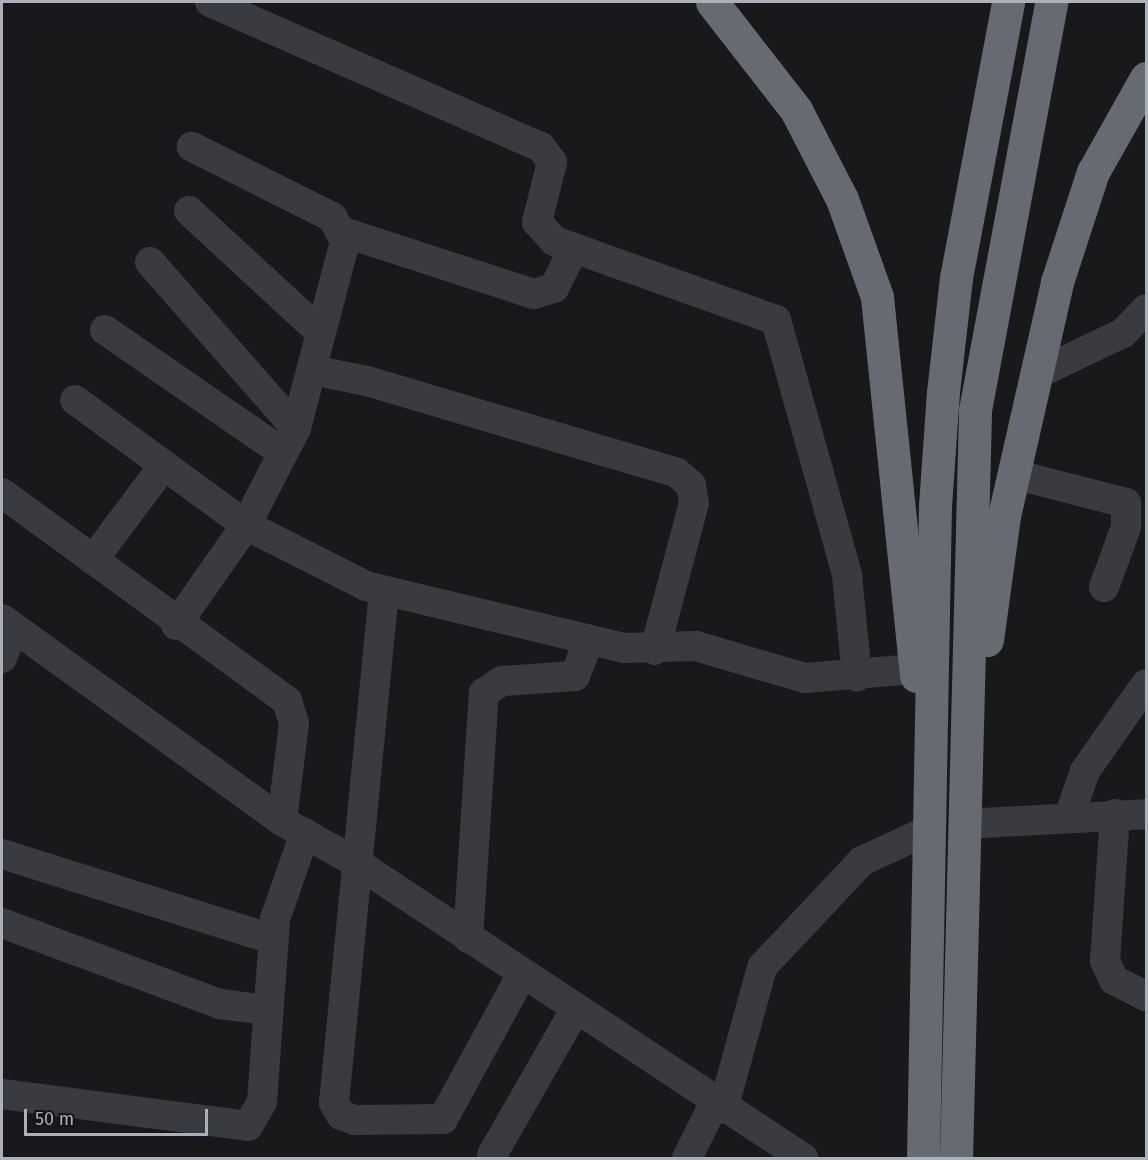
<!DOCTYPE html>
<html>
<head>
<meta charset="utf-8">
<style>
	body { margin:0 }
	#map { position:relative; width:1148px; height:1160px; overflow:hidden; background:#19191b; font-family:"Fira Sans",sans-serif }
	div>[style] { position:absolute }
	.minor>* { height:30px; margin:-15px; padding:0 15px; transform-origin:15px; border-radius:15px; background:#3a3b40 }
	.highway>* { height:33px; margin:-16.5px; padding:0 16.5px; transform-origin:16.5px; border-radius:16.5px; background:#666a72 }
	span { translate:-50% -50%; white-space:nowrap; text-align:center; line-height:1.15; -webkit-text-stroke:4.5px #141416; paint-order:stroke }
	.frame { position:absolute; inset:0; border:3px solid #abb1bb; pointer-events:none }
	.scale { position:absolute; left:24px; top:1109px; width:184px; height:27px; box-sizing:border-box; border:3px solid #abb1bb; border-top:0; padding-left:8px; font-size:18px; line-height:21px; white-space:nowrap; color:#abb1bb; -webkit-text-stroke:4px #141416; paint-order:stroke }
</style>
</head>
<body>
<div id="map">
	<div class="minor">
		<i style="left:210px;top:2px;width:361px;rotate:23.7deg"></i>
		<i style="left:541px;top:147px;width:19px;rotate:54deg"></i>
		<i style="left:552px;top:162px;width:62px;rotate:104deg"></i>
		<i style="left:537px;top:222px;width:25px;rotate:48deg"></i>
		<i style="left:554px;top:241px;width:236px;rotate:19.6deg"></i>
		<i style="left:776px;top:320px;width:265px;rotate:74.4deg"></i>
		<i style="left:847px;top:575px;width:102px;rotate:84.4deg"></i>
		<i style="left:189px;top:211px;width:177px;rotate:42.7deg"></i>
		<i style="left:343px;top:232px;width:201px;rotate:18deg"></i>
		<i style="left:534px;top:294px;width:21px;rotate:-17deg"></i>
		<i style="left:554px;top:288px;width:45px;rotate:-63.4deg"></i>
		<i style="left:150px;top:262px;width:221px;rotate:48.7deg"></i>
		<i style="left:105px;top:330px;width:216px;rotate:34.6deg"></i>
		<i style="left:312px;top:370px;width:56px;rotate:11.3deg"></i>
		<i style="left:367px;top:381px;width:323px;rotate:16.5deg"></i>
		<i style="left:677px;top:473px;width:18px;rotate:41deg"></i>
		<i style="left:691px;top:485px;width:18px;rotate:81deg"></i>
		<i style="left:694px;top:503px;width:152px;rotate:104.9deg"></i>
		<i style="left:1035px;top:375px;width:98px;rotate:-25.5deg"></i>
		<i style="left:1123px;top:333px;width:33px;rotate:-46deg"></i>
		<i style="left:75px;top:400px;width:212px;rotate:36.2deg"></i>
		<i style="left:246px;top:525px;width:135px;rotate:26.9deg"></i>
		<i style="left:366px;top:586px;width:266px;rotate:13.5deg"></i>
		<i style="left:625px;top:648px;width:71px;rotate:-1.6deg"></i>
		<i style="left:696px;top:646px;width:114px;rotate:16.4deg"></i>
		<i style="left:805px;top:678px;width:110px;rotate:-4.7deg"></i>
		<i style="left:1013px;top:474px;width:117px;rotate:14.4deg"></i>
		<i style="left:1126px;top:503px;width:24px;rotate:90deg"></i>
		<i style="left:1126px;top:527px;width:64px;rotate:110.1deg"></i>
		<i style="left:2px;top:493px;width:353px;rotate:36.1deg"></i>
		<i style="left:287px;top:701px;width:23px;rotate:72deg"></i>
		<i style="left:294px;top:723px;width:99px;rotate:97deg"></i>
		<i style="left:93px;top:560px;width:119px;rotate:-53.2deg"></i>
		<i style="left:384px;top:591px;width:514px;rotate:95.58deg"></i>
		<i style="left:334px;top:1103px;width:14px;rotate:60deg"></i>
		<i style="left:341px;top:1115px;width:15px;rotate:20deg"></i>
		<i style="left:355px;top:1120px;width:88px;rotate:-0.7deg"></i>
		<i style="left:443px;top:1119px;width:165px;rotate:-61.4deg"></i>
		<i style="left:2px;top:619px;width:345px;rotate:35.8deg"></i>
		<i style="left:282px;top:821px;width:86px;rotate:29.2deg"></i>
		<i style="left:357px;top:863px;width:535px;rotate:33.48deg"></i>
		<i style="left:176px;top:625px;width:122px;rotate:-55deg"></i>
		<i style="left:246px;top:525px;width:109px;rotate:-62.7deg"></i>
		<i style="left:296px;top:428px;width:193px;rotate:-75.3deg"></i>
		<i style="left:345px;top:241px;width:27px;rotate:-118deg"></i>
		<i style="left:332px;top:217px;width:157px;rotate:-153.4deg"></i>
		<i style="left:2px;top:658px;width:31px;rotate:-69deg"></i>
		<i style="left:1115px;top:814px;width:147px;rotate:93.9deg"></i>
		<i style="left:1105px;top:961px;width:21px;rotate:65deg"></i>
		<i style="left:1114px;top:980px;width:36px;rotate:27deg"></i>
		<i style="left:1069px;top:817px;width:49px;rotate:-70.8deg"></i>
		<i style="left:1085px;top:771px;width:106px;rotate:-55deg"></i>
		<i style="left:964px;top:824px;width:182px;rotate:-3.1deg"></i>
		<i style="left:2px;top:854px;width:283px;rotate:17.5deg"></i>
		<i style="left:2px;top:923px;width:233px;rotate:20.4deg"></i>
		<i style="left:220px;top:1004px;width:47px;rotate:7.3deg"></i>
		<i style="left:468px;top:938px;width:246px;rotate:-86.3deg"></i>
		<i style="left:484px;top:693px;width:22px;rotate:-34deg"></i>
		<i style="left:502px;top:681px;width:73px;rotate:-3.9deg"></i>
		<i style="left:575px;top:676px;width:39px;rotate:-69deg"></i>
		<i style="left:2px;top:1094px;width:248px;rotate:7.4deg"></i>
		<i style="left:248px;top:1126px;width:28px;rotate:-60deg"></i>
		<i style="left:262px;top:1102px;width:183px;rotate:-85.9deg"></i>
		<i style="left:275px;top:919px;width:91px;rotate:-70.8deg"></i>
		<i style="left:723px;top:1109px;width:147px;rotate:-74.6deg"></i>
		<i style="left:762px;top:967px;width:146px;rotate:-46.7deg"></i>
		<i style="left:862px;top:861px;width:76px;rotate:-24.9deg"></i>
		<i style="left:492px;top:1155px;width:167px;rotate:-60.2deg"></i>
		<i style="left:687px;top:1158px;width:60px;rotate:-63.4deg"></i>
	</div>
	<div class="highway">
		<i style="left:712px;top:2px;width:137px;rotate:52.1deg"></i>
		<i style="left:796px;top:110px;width:100px;rotate:62.7deg"></i>
		<i style="left:842px;top:199px;width:104px;rotate:70.3deg"></i>
		<i style="left:877px;top:297px;width:381px;rotate:84.1deg"></i>
		<i style="left:987px;top:640px;width:125px;rotate:-82.2deg"></i>
		<i style="left:1004px;top:516px;width:240px;rotate:-77.2deg"></i>
		<i style="left:1057px;top:282px;width:116px;rotate:-71.9deg"></i>
		<i style="left:1093px;top:172px;width:108px;rotate:-60.6deg"></i>
		<i style="left:923px;top:1158px;width:652px;rotate:-88.95deg"></i>
		<i style="left:935px;top:506px;width:114px;rotate:-86deg"></i>
		<i style="left:943px;top:392px;width:115px;rotate:-83.5deg"></i>
		<i style="left:956px;top:278px;width:281px;rotate:-79.3deg"></i>
		<i style="left:956px;top:1158px;width:748px;rotate:-88.54deg"></i>
		<i style="left:975px;top:410px;width:415px;rotate:-79.4deg"></i>
	</div>
	<div class="frame"></div>
	<div class="scale">50 m</div>
</div>
</body>
</html>
